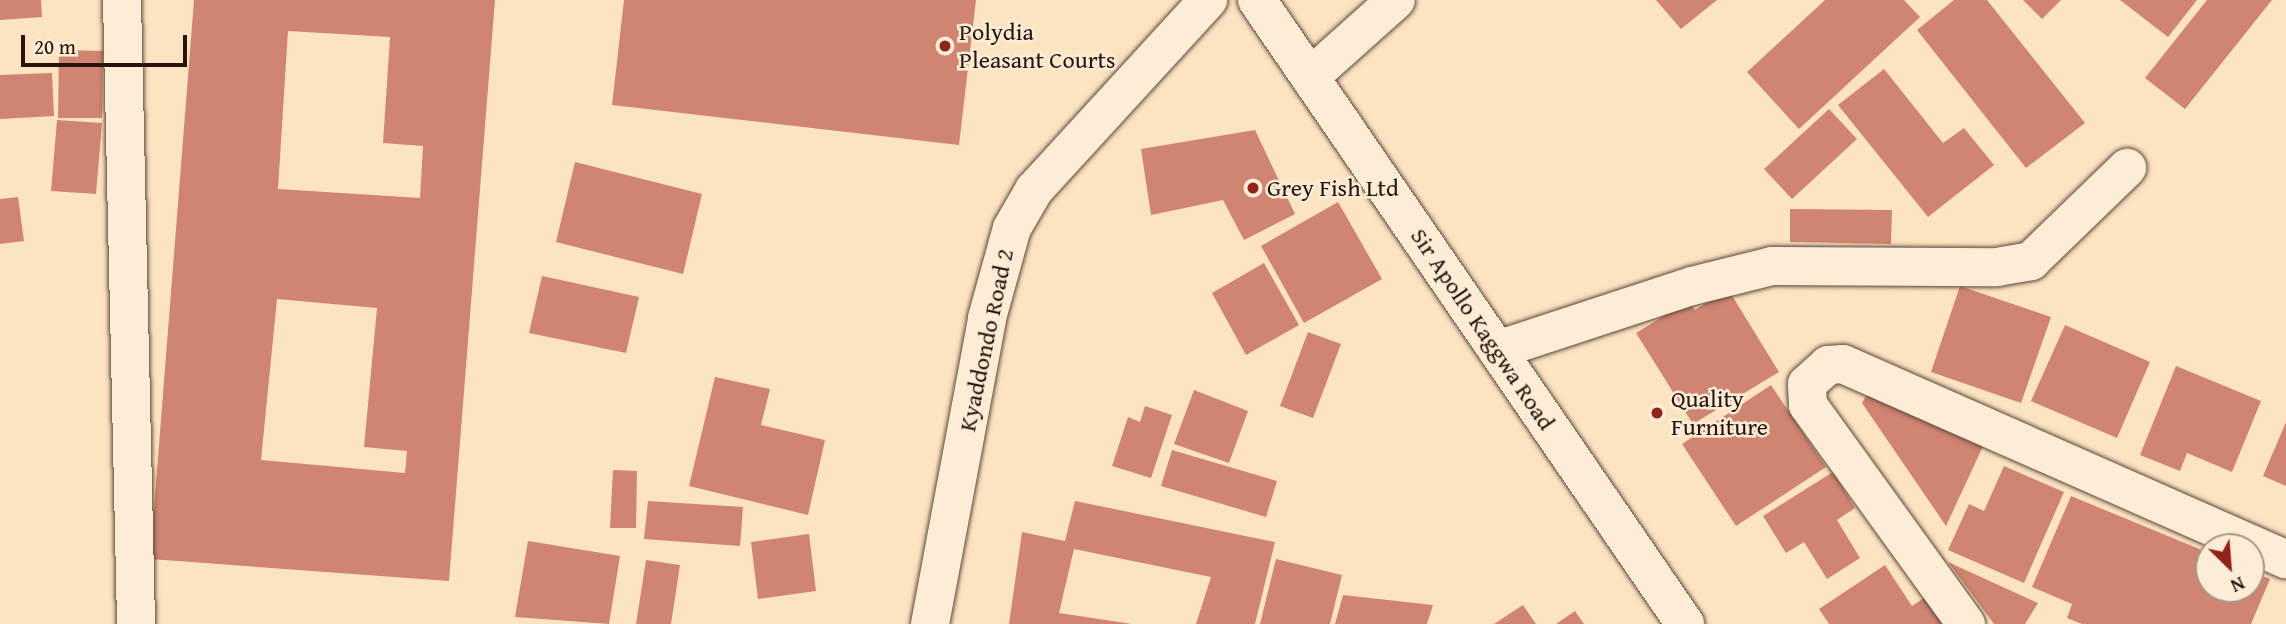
<!DOCTYPE html>
<html>
<head>
<meta charset="utf-8">
<style>
	body { margin:0 }
	#map { position:relative; width:2286px; height:624px; overflow:hidden; background:#fce3c1; font-family:"Gentium Book Plus",serif }
	div>[style] { position:absolute }
	.building>* { inset:0; background:#d08472 }
	.roads { filter:drop-shadow(0 0 2px #5d4839) drop-shadow(0 0 2px #5d4839) }
	.minor>* { height:38px; margin:-19px; padding:0 19px; transform-origin:19px; border-radius:19px; background:#fdedd7 }
	.secondary>* { height:38px; margin:-19px; padding:0 19px; transform-origin:19px; border-radius:19px; background:#fdedd7 }
	.dots>* { width:19px; height:19px; translate:-50% -50%; box-sizing:border-box; border:4px solid #fdedd7; border-radius:50% }
	span { translate:-50% -50%; white-space:nowrap; text-align:center; line-height:1.15; -webkit-text-stroke:5px #fdedd7; paint-order:stroke }
	.poi-label { font-size:24px; color:#28140c }
	.left { translate:0 -50%; text-align:left }
	.street-label { font-size:24px; color:#28140c }
	.north { position:absolute; left:2195px; top:533px; width:70px; height:70px; box-sizing:border-box; background:#fdedd7; border:2px solid #a89686; border-radius:50%; rotate:155deg; font-size:19px; font-weight:700; line-height:28px; text-align:center; color:#28140c }
	.north::after { content:''; display:block; margin:auto; width:24px; height:32px; background:#8f2418; clip-path:polygon(50% 0,100% 100%,50% 72%,0 100%) }
	.scale { position:absolute; left:21px; top:35px; width:166px; height:32px; box-sizing:border-box; border:4px solid #28140c; border-top:0; padding-left:9px; font-size:21px; line-height:24px; white-space:nowrap; color:#28140c; -webkit-text-stroke:5px #fdedd7; paint-order:stroke }
</style>
</head>
<body>
<div id="map">
	<div class="building">
		<i style="clip-path:polygon(0 0,41px 0,42px 17px,0 20px)"></i>
		<i style="clip-path:polygon(evenodd,194px 0,495px 0,449px 581px,150px 559px,194px 0,288px 31px,390px 37px,383px 143px,423px 146px,420px 198px,278px 189px,288px 31px,194px 0,277px 299px,377px 308px,364px 447px,407px 451px,405px 473px,261px 460px,277px 299px)"></i>
		<i style="clip-path:polygon(624px 0,976px 0,959px 145px,612px 105px)"></i>
		<i style="clip-path:polygon(1656px 0,1717px 0,1681px 29px)"></i>
		<i style="clip-path:polygon(1825px 0,1904px 0,1920px 17px,1799px 129px,1747px 72px)"></i>
		<i style="clip-path:polygon(1954px 0,1987px 0,2085px 123px,2026px 168px,1917px 30px)"></i>
		<i style="clip-path:polygon(2023px 0,2061px 0,2042px 19px)"></i>
		<i style="clip-path:polygon(2120px 0,2197px 0,2168px 37px)"></i>
		<i style="clip-path:polygon(2207px 0,2272px 0,2185px 109px,2145px 78px)"></i>
		<i style="clip-path:polygon(59px 50px,103px 51px,102px 118px,58px 118px)"></i>
		<i style="clip-path:polygon(1884px 69px,1943px 143px,1964px 128px,1994px 165px,1928px 217px,1838px 105px)"></i>
		<i style="clip-path:polygon(52px 73px,54px 116px,0 119px,0 75px)"></i>
		<i style="clip-path:polygon(1829px 109px,1857px 139px,1792px 199px,1764px 169px)"></i>
		<i style="clip-path:polygon(57px 120px,102px 123px,96px 194px,51px 191px)"></i>
		<i style="clip-path:polygon(1255px 130px,1295px 214px,1244px 240px,1223px 200px,1151px 215px,1141px 149px)"></i>
		<i style="clip-path:polygon(575px 162px,702px 194px,683px 274px,556px 242px)"></i>
		<i style="clip-path:polygon(18px 197px,24px 241px,0 244px,0 199px)"></i>
		<i style="clip-path:polygon(1338px 202px,1382px 279px,1304px 323px,1261px 246px)"></i>
		<i style="clip-path:polygon(1790px 209px,1892px 210px,1891px 244px,1790px 242px)"></i>
		<i style="clip-path:polygon(1264px 263px,1299px 325px,1246px 355px,1212px 293px)"></i>
		<i style="clip-path:polygon(542px 276px,639px 297px,626px 353px,529px 333px)"></i>
		<i style="clip-path:polygon(1960px 286px,2051px 317px,2021px 403px,1931px 372px)"></i>
		<i style="clip-path:polygon(1728px 289px,1779px 372px,1693px 424px,1636px 333px,1688px 301px,1695px 310px)"></i>
		<i style="clip-path:polygon(2065px 325px,2150px 362px,2117px 438px,2031px 401px)"></i>
		<i style="clip-path:polygon(1308px 332px,1341px 344px,1313px 418px,1280px 406px)"></i>
		<i style="clip-path:polygon(2176px 366px,2261px 401px,2232px 472px,2187px 453px,2180px 471px,2140px 455px)"></i>
		<i style="clip-path:polygon(715px 377px,770px 389px,761px 425px,825px 440px,808px 515px,689px 486px)"></i>
		<i style="clip-path:polygon(1771px 385px,1826px 467px,1736px 526px,1682px 444px)"></i>
		<i style="clip-path:polygon(1194px 390px,1248px 411px,1229px 463px,1174px 444px)"></i>
		<i style="clip-path:polygon(1869px 390px,1985px 442px,1946px 526px,1862px 403px)"></i>
		<i style="clip-path:polygon(1145px 406px,1172px 415px,1151px 478px,1112px 466px,1128px 417px,1140px 422px)"></i>
		<i style="clip-path:polygon(2286px 422px,2286px 486px,2263px 476px)"></i>
		<i style="clip-path:polygon(1172px 450px,1277px 481px,1266px 517px,1161px 486px)"></i>
		<i style="clip-path:polygon(2004px 466px,2064px 492px,2024px 583px,1948px 550px,1969px 504px,1984px 511px)"></i>
		<i style="clip-path:polygon(613px 470px,637px 471px,636px 528px,610px 528px)"></i>
		<i style="clip-path:polygon(1833px 472px,1855px 508px,1837px 520px,1860px 558px,1827px 579px,1804px 542px,1786px 553px,1763px 516px)"></i>
		<i style="clip-path:polygon(2071px 496px,2209px 553px,2209px 589px,2251px 589px,2251px 571px,2270px 579px,2251px 624px,2082px 624px,2067px 618px,2072px 604px,2032px 587px)"></i>
		<i style="clip-path:polygon(648px 501px,743px 507px,740px 546px,644px 539px)"></i>
		<i style="clip-path:polygon(1075px 501px,1275px 542px,1255px 624px,1196px 624px,1211px 577px,1074px 549px,1059px 613px,1132px 624px,1009px 624px,1022px 532px,1065px 541px)"></i>
		<i style="clip-path:polygon(809px 534px,816px 591px,758px 599px,751px 542px)"></i>
		<i style="clip-path:polygon(528px 541px,620px 556px,609px 624px,515px 617px)"></i>
		<i style="clip-path:polygon(1276px 559px,1342px 575px,1330px 624px,1260px 624px)"></i>
		<i style="clip-path:polygon(646px 560px,680px 565px,671px 624px,636px 624px)"></i>
		<i style="clip-path:polygon(1948px 562px,2038px 603px,2025px 624px,1994px 624px)"></i>
		<i style="clip-path:polygon(1885px 565px,1912px 606px,1927px 596px,1945px 624px,1829px 624px,1819px 609px)"></i>
		<i style="clip-path:polygon(1343px 595px,1433px 605px,1427px 624px,1335px 624px)"></i>
		<i style="clip-path:polygon(1523px 605px,1536px 624px,1494px 624px)"></i>
		<i style="clip-path:polygon(1575px 611px,1584px 624px,1556px 624px)"></i>
	</div>
	<div class="roads">
		<div class="minor">
			<i style="left:122px;top:0;width:624px;rotate:88.71deg"></i>
			<i style="left:1310px;top:77px;width:115px;rotate:-41.8deg"></i>
			<i style="left:1497px;top:350px;width:205px;rotate:-18.2deg"></i>
			<i style="left:1692px;top:286px;width:82px;rotate:-14deg"></i>
			<i style="left:1772px;top:266px;width:225px;rotate:0.3deg"></i>
			<i style="left:1997px;top:267px;width:35px;rotate:-10deg"></i>
			<i style="left:2031px;top:261px;width:134px;rotate:-44.1deg"></i>
			<i style="left:930px;top:624px;width:311px;rotate:-79.4deg"></i>
			<i style="left:987px;top:318px;width:93px;rotate:-74.5deg"></i>
			<i style="left:1012px;top:228px;width:44px;rotate:-59.9deg"></i>
			<i style="left:1034px;top:190px;width:258px;rotate:-47.5deg"></i>
			<i style="left:1966px;top:624px;width:270px;rotate:-125.8deg"></i>
			<i style="left:1808px;top:405px;width:21px;rotate:-93deg"></i>
			<i style="left:1807px;top:384px;width:28px;rotate:-42deg"></i>
			<i style="left:1828px;top:365px;width:15px;rotate:-4deg"></i>
			<i style="left:1843px;top:364px;width:484px;rotate:23.8deg"></i>
		</div>
		<div class="secondary">
			<i style="left:1257px;top:0;width:757px;rotate:55.55deg"></i>
		</div>
	</div>
	<div class="dots">
		<i style="left:945px;top:46px;background:#8f2418"></i>
		<i style="left:1253px;top:188px;background:#8f2418"></i>
		<i style="left:1657px;top:413px;background:#8f2418"></i>
	</div>
	<div class="poi-label">
		<span class="left" style="left:959px;top:46px">Polydia<br>Pleasant Courts</span>
		<span class="left" style="left:1267px;top:188px">Grey Fish Ltd</span>
		<span class="left" style="left:1671px;top:413px">Quality<br>Furniture</span>
	</div>
	<div class="street-label">
		<span style="left:1483px;top:329px;rotate:56deg">Sir Apollo Kaggwa Road</span>
		<span style="left:986px;top:340px;rotate:-78deg">Kyaddondo Road 2</span>
	</div>
	<div class="north">N</div>
	<div class="scale">20 m</div>
</div>
</body>
</html>
